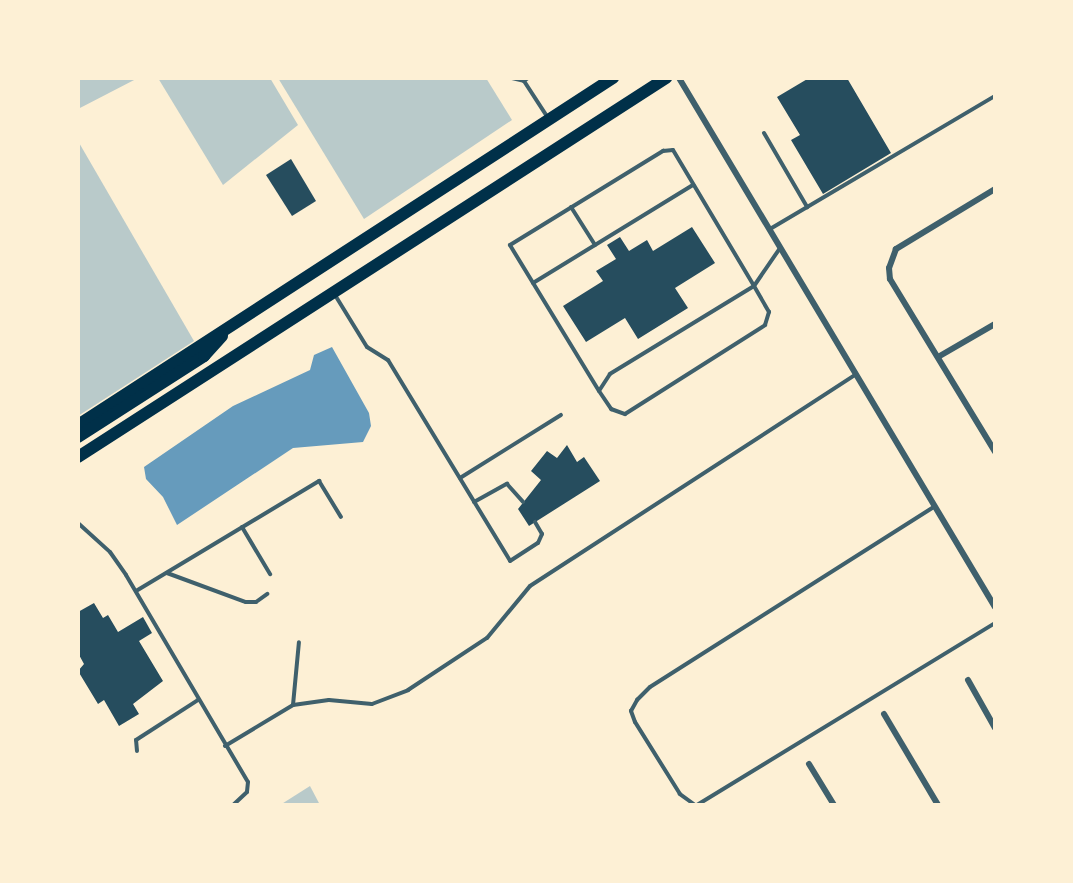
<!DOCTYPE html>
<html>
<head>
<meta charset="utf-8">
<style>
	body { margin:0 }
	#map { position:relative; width:1073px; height:883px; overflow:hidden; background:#fdf0d5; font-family:"Alegreya Sans",sans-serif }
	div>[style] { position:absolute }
	.green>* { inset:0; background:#b9caca }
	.water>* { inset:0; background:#669bbc }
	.building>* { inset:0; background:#264d5e }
	.service>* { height:4px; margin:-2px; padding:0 2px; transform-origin:2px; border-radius:2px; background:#3f606c }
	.minor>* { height:6px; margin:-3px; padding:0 3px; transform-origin:3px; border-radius:3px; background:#3f606c }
	.primary>* { height:12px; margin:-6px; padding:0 6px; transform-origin:6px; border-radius:6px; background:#003049 }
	span { translate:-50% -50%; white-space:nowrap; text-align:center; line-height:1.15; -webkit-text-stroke:4.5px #fdf0d5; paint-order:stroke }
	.frame { position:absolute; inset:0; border:80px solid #fdf0d5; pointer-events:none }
</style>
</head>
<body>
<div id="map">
	<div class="green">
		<i style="clip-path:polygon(78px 78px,138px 78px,78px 109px)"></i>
		<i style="clip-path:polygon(158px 78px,270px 78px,298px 125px,223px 185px)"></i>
		<i style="clip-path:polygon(278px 78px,486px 78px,512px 120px,364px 219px)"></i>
		<i style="clip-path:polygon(78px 141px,194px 341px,78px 416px)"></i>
		<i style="clip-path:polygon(310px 786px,320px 805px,280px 805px)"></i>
	</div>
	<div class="water">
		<i style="clip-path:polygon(332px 347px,369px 413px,371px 426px,363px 442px,293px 448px,177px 525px,163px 497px,146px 479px,144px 467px,233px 406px,310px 370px,314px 355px)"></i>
	</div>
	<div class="building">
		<i style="clip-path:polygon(809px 78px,847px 78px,891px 153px,823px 194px,791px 140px,800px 135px,777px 97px)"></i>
		<i style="clip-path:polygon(291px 159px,316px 201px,292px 216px,266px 175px)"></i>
		<i style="clip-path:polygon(692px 227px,715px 263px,675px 288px,688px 308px,638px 339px,625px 318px,586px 342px,563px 306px,603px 281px,596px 271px,616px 259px,607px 245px,620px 237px,629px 251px,647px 240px,653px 251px)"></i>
		<i style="clip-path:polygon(567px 445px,577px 462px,584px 457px,600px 481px,529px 526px,518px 509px,541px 480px,531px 471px,547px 451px,557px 458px)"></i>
		<i style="clip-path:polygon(94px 603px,103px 618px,108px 615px,118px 632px,143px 617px,152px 633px,139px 641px,163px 681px,133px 704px,139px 714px,119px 726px,104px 700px,98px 704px,78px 671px,84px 664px,78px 653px,78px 612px)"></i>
	</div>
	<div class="service">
		<i style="left:512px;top:78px;width:12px;rotate:14deg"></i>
		<i style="left:528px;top:78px;width:5px;rotate:143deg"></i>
		<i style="left:524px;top:81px;width:44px;rotate:57deg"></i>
		<i style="left:764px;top:133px;width:86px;rotate:59.8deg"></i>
		<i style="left:571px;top:207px;width:45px;rotate:57.7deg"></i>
		<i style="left:770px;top:229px;width:261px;rotate:-30.6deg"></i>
		<i style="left:533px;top:283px;width:188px;rotate:-31.5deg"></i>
		<i style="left:335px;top:295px;width:61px;rotate:58.4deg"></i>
		<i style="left:367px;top:347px;width:25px;rotate:32deg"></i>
		<i style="left:388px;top:360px;width:235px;rotate:58.7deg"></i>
		<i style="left:510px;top:561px;width:33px;rotate:-33deg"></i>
		<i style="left:538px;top:543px;width:10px;rotate:-66deg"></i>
		<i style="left:542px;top:534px;width:14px;rotate:-120deg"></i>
		<i style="left:599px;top:391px;width:171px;rotate:-121.4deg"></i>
		<i style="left:510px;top:245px;width:180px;rotate:-31.6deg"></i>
		<i style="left:663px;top:151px;width:10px;rotate:-6deg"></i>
		<i style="left:673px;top:150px;width:158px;rotate:59.2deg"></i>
		<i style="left:754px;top:286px;width:169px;rotate:148.6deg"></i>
		<i style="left:610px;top:374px;width:20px;rotate:123deg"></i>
		<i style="left:599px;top:391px;width:22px;rotate:56deg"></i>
		<i style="left:611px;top:409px;width:15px;rotate:20deg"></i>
		<i style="left:625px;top:414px;width:166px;rotate:-32.4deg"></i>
		<i style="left:765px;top:325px;width:14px;rotate:-73deg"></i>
		<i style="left:769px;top:312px;width:30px;rotate:-120deg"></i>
		<i style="left:754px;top:286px;width:46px;rotate:-55.6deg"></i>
		<i style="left:460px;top:478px;width:119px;rotate:-32deg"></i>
		<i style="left:474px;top:502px;width:38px;rotate:-29deg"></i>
		<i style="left:507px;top:484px;width:24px;rotate:48deg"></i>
		<i style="left:78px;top:523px;width:43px;rotate:42.2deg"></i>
		<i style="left:110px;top:552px;width:28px;rotate:55deg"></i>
		<i style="left:126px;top:575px;width:240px;rotate:59.5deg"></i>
		<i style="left:248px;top:782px;width:10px;rotate:96deg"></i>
		<i style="left:247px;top:792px;width:19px;rotate:137deg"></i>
		<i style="left:242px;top:527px;width:55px;rotate:59.2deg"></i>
		<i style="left:167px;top:573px;width:84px;rotate:20.2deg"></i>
		<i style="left:246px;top:602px;width:10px"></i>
		<i style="left:256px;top:602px;width:14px;rotate:-36deg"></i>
		<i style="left:136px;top:591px;width:214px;rotate:-31deg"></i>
		<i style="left:319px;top:481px;width:42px;rotate:58.6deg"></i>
		<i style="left:293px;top:705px;width:63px;rotate:-84.6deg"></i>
		<i style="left:225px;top:746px;width:79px;rotate:-31.1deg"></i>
		<i style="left:293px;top:705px;width:36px;rotate:-8deg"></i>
		<i style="left:329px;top:700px;width:43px;rotate:5.3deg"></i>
		<i style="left:372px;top:704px;width:39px;rotate:-21deg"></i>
		<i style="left:408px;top:690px;width:95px;rotate:-33.4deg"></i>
		<i style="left:487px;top:638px;width:67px;rotate:-50.4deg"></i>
		<i style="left:530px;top:586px;width:389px;rotate:-33deg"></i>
		<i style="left:137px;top:751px;width:11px;rotate:-95deg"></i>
		<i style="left:136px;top:740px;width:74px;rotate:-32.8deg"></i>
		<i style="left:695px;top:805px;width:19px;rotate:-144deg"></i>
		<i style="left:680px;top:794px;width:85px;rotate:-122deg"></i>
		<i style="left:635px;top:722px;width:12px;rotate:-110deg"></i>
		<i style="left:631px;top:711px;width:13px;rotate:-61deg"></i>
		<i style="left:637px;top:700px;width:18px;rotate:-45deg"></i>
		<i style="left:650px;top:687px;width:336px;rotate:-32.4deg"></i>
		<i style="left:697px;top:805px;width:349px;rotate:-31.4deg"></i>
	</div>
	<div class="minor">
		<i style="left:679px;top:78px;width:616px;rotate:59.15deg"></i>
		<i style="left:995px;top:189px;width:116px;rotate:148.8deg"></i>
		<i style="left:896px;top:249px;width:20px;rotate:110deg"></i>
		<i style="left:889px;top:268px;width:11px;rotate:85deg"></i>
		<i style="left:890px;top:279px;width:202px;rotate:58.7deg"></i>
		<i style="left:938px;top:357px;width:66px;rotate:-30.1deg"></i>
		<i style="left:968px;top:680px;width:55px;rotate:60.6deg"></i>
		<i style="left:884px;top:714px;width:106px;rotate:59.3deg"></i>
		<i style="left:809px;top:764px;width:48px;rotate:58.6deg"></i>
	</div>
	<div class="primary">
		<i style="left:78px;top:425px;width:638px;rotate:-32.97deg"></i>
		<i style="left:78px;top:437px;width:150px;rotate:-32.7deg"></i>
		<i style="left:204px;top:356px;width:27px;rotate:-48deg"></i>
		<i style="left:78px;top:457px;width:700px;rotate:-32.8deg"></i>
	</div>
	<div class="frame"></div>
</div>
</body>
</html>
